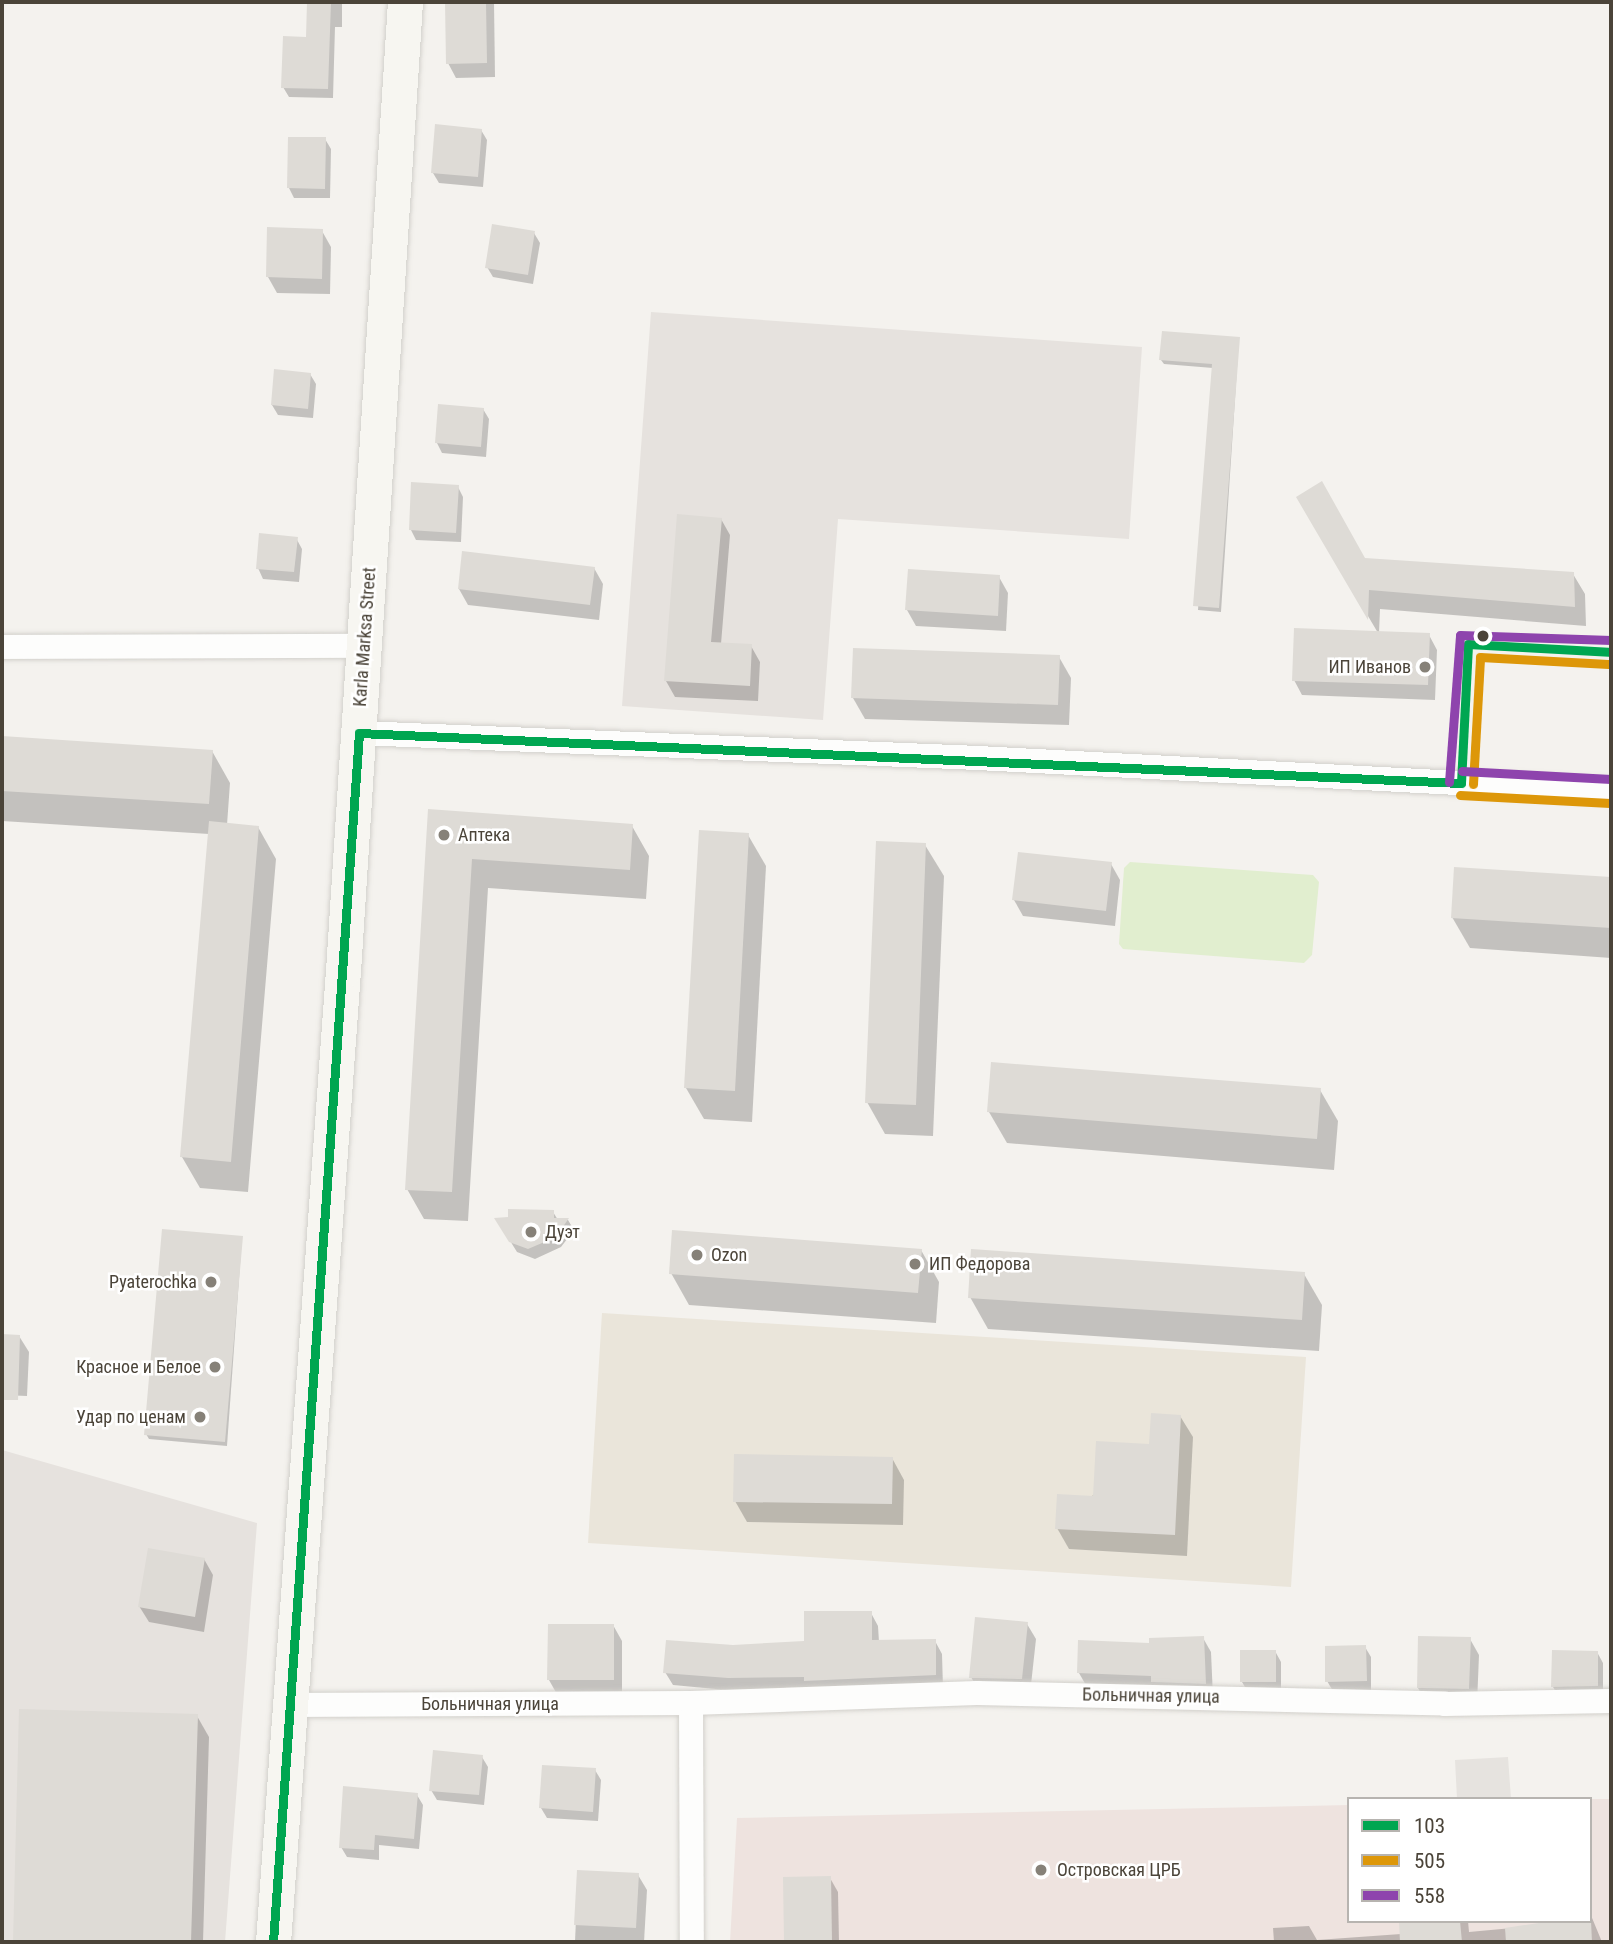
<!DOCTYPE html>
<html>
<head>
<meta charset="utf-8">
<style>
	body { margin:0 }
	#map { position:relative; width:1613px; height:1944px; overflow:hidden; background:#f4f2ee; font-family:"Roboto Condensed",sans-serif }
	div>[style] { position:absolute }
	.industrial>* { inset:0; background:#e6e2de }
	.education>* { inset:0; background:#eae5da }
	.medical>* { inset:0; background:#eee3df }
	.green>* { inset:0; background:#e1eecf }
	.parking>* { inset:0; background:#e6e3df }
	.shadow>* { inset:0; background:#0003 }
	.building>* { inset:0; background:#dedbd6 }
	.roads { filter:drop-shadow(0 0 2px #d2d0cb) drop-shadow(0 0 2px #d2d0cb) }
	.minor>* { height:24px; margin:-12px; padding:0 12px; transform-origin:12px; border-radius:12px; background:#fdfdfc }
	.secondary>* { height:35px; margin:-17.5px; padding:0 17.5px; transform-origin:17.5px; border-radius:17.5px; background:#f7f6f1 }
	.bus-1>* { height:9px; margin:-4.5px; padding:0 4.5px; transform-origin:4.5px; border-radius:4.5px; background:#00a651 }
	.bus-2>* { height:9px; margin:-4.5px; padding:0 4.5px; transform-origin:4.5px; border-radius:4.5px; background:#dd9709 }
	.bus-3>* { height:9px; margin:-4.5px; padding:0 4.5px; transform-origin:4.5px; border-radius:4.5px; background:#8e44ad }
	.dots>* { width:19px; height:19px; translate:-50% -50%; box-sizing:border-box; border:4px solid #fff; border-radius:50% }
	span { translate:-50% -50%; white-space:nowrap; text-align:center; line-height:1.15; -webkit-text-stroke:5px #fff; paint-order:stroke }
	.street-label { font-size:18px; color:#4b4439 }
	.poi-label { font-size:18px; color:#4b4439 }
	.right { translate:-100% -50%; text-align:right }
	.left { translate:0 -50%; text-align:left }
	.frame { position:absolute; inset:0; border:4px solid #4b4439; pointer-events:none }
	.legend { position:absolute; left:1347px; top:1797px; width:245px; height:126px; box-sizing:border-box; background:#fff; border:2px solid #b7b4b0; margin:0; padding:9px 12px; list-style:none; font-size:21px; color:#4b4439 }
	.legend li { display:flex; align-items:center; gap:14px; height:35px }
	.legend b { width:35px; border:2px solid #b7b4b0 }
</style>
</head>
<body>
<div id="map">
	<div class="industrial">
		<i style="clip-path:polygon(651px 312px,1142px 347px,1129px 539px,838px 519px,823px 720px,622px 706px)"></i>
		<i style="clip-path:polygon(2px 1450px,257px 1523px,225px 1942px,2px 1942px)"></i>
	</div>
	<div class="education">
		<i style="clip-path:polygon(602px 1313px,1306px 1357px,1291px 1587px,588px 1543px)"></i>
	</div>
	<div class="medical">
		<i style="clip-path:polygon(1590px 1799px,1611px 1799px,1611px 1942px,730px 1942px,737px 1818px,1349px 1805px,1349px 1921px,1590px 1921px)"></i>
	</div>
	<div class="green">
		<i style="clip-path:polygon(1130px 862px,1313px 875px,1319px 882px,1312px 955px,1304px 963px,1123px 949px,1119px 944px,1124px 868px)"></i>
	</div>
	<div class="parking">
		<i style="clip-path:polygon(1508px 1757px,1511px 1799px,1457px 1799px,1455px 1760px)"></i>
	</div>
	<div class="shadow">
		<i style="clip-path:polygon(308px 2px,342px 2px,342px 27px,335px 27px,333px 98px,289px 97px,283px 87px,308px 39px)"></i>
		<i style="clip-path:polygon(446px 2px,494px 2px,495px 77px,456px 78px,448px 63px)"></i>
		<i style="clip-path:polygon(481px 130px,487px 140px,483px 187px,439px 183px,433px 173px)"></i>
		<i style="clip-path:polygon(325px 139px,331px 149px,330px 198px,294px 198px,289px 188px)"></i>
		<i style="clip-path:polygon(322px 231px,331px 247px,330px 294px,277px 293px,268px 277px)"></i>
		<i style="clip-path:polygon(534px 233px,540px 243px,533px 284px,493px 277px,487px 267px)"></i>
		<i style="clip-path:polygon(1239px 338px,1221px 612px,1198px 610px,1213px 368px,1164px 364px,1161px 360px)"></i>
		<i style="clip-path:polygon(310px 374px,316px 384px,313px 418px,278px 415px,272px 405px)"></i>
		<i style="clip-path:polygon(483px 409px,489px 419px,486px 457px,442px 453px,437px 443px)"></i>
		<i style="clip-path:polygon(458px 487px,463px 497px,461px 542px,416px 540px,411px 530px)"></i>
		<i style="clip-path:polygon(1298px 497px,1364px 560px,1573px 574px,1585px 594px,1586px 626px,1380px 609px,1379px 633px,1429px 635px,1437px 650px,1435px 700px,1302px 695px,1294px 680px,1378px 633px)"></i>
		<i style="clip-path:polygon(721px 519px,730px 535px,721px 644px,751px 646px,760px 662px,758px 701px,675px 697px,666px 681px)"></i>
		<i style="clip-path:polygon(296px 538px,302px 549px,299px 582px,263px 579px,258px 568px)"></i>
		<i style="clip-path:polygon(594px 568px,603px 584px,599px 620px,468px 605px,459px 589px)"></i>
		<i style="clip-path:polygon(999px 577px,1008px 593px,1006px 631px,916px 626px,907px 610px)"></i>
		<i style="clip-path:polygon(1059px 657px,1071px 678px,1069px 725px,865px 719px,853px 698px)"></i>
		<i style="clip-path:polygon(2px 738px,212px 751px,230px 783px,227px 825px,258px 827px,276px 859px,248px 1192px,200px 1188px,182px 1157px,209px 834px,2px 821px)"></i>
		<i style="clip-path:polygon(430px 811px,632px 826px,649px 856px,646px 899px,488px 888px,468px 1221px,424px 1219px,407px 1189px)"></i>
		<i style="clip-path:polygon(748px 835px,766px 866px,752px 1122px,704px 1119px,686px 1088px)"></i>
		<i style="clip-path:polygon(925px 845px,944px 876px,933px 1136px,885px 1134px,867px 1102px)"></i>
		<i style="clip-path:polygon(1111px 864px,1120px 880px,1115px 926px,1023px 916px,1014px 900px)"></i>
		<i style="clip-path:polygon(1456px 868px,1611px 879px,1611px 958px,1470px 948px,1452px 917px)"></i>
		<i style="clip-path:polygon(1320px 1090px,1338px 1121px,1334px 1170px,1007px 1143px,989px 1112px)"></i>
		<i style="clip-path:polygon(553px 1212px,558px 1220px,568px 1220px,574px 1230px,561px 1247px,535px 1259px,517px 1252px,497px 1220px)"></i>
		<i style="clip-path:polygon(242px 1237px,227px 1446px,149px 1439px,146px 1434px)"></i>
		<i style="clip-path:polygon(921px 1250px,939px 1282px,936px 1323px,689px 1305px,671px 1273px)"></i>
		<i style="clip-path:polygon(1304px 1274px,1322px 1305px,1319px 1351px,988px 1329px,970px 1297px)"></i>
		<i style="clip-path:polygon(2px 1335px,19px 1336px,29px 1352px,27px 1396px,2px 1395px)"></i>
		<i style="clip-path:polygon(1180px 1416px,1193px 1437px,1187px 1556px,1069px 1549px,1057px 1528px)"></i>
		<i style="clip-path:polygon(892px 1458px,904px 1480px,903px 1525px,747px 1522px,735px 1501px)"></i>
		<i style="clip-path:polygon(204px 1559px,213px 1575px,204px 1632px,149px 1622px,139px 1606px)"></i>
		<i style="clip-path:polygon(871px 1613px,878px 1626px,879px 1642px,935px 1641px,942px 1654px,943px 1688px,737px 1691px,673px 1685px,665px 1672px,733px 1647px,806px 1643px)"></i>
		<i style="clip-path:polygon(1027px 1624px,1036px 1639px,1030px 1694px,980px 1693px,971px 1677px)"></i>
		<i style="clip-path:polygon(613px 1625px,622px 1641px,622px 1696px,558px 1696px,549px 1680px)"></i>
		<i style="clip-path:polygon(1203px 1638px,1211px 1652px,1213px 1697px,1087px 1687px,1079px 1673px,1151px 1645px)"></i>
		<i style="clip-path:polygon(1470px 1639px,1479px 1655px,1477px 1704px,1427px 1704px,1418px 1688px)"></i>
		<i style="clip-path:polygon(1365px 1647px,1371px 1657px,1371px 1690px,1333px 1691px,1327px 1681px)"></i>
		<i style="clip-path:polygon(1275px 1651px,1281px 1662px,1281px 1692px,1248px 1692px,1242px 1682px)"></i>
		<i style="clip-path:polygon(1597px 1652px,1603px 1663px,1603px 1696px,1559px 1697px,1553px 1687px)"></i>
		<i style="clip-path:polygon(21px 1711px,197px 1716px,209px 1737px,203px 1942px,14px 1942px)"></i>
		<i style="clip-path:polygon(482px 1757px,488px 1767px,484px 1805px,437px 1800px,431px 1790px)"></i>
		<i style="clip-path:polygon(595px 1770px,601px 1780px,598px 1821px,547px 1818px,541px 1808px)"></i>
		<i style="clip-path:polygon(417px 1795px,423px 1805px,419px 1849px,379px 1845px,379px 1860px,347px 1857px,341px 1847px)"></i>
		<i style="clip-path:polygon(578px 1872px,638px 1875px,647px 1890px,644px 1942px,575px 1942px)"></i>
		<i style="clip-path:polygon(785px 1878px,830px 1878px,838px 1892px,839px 1942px,786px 1942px)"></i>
		<i style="clip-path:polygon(1590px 1913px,1602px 1942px,1274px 1942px,1273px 1928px,1309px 1926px,1317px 1940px,1401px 1934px,1401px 1921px,1468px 1921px,1469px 1932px,1590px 1921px)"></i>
	</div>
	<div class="building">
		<i style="clip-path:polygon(307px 2px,331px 2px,328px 89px,281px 88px,283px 36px,306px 37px)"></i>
		<i style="clip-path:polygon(445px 2px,486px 2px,487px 63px,446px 64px)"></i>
		<i style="clip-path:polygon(435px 124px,482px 129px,478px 177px,431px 173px)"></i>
		<i style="clip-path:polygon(288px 137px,326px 137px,325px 189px,287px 188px)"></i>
		<i style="clip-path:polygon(492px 224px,535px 231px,528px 275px,485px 268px)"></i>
		<i style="clip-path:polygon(267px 227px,323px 229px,322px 279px,266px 277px)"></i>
		<i style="clip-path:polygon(1162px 331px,1240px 337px,1219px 608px,1193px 606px,1212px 364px,1159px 360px)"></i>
		<i style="clip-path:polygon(274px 369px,311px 373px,308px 409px,271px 405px)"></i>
		<i style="clip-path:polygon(438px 404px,484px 408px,481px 447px,435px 443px)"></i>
		<i style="clip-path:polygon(1322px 481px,1365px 558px,1574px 572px,1575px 607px,1369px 590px,1368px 620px,1296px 497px)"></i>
		<i style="clip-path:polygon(411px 482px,459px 485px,456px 533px,409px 530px)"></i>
		<i style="clip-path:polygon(677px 514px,722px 518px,711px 642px,752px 644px,750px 686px,664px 681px)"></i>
		<i style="clip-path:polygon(259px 533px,298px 537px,294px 572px,256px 569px)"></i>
		<i style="clip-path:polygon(462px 551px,595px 567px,590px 605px,458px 589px)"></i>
		<i style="clip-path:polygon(908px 569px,1000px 575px,998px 616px,905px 610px)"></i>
		<i style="clip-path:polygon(1294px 628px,1430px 633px,1428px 685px,1292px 681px)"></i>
		<i style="clip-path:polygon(853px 648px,1060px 655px,1058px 705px,851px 698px)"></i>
		<i style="clip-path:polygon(2px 736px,213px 750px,209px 804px,2px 791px)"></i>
		<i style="clip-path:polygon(428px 809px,633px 824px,630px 870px,472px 859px,452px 1192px,405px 1190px)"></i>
		<i style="clip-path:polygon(209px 821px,259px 826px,231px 1162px,180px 1157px)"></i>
		<i style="clip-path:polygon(699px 830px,749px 833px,735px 1091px,684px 1088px)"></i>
		<i style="clip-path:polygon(876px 841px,926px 843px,916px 1105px,865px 1103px)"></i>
		<i style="clip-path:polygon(1018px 852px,1112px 862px,1106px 911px,1012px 900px)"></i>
		<i style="clip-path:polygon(1454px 867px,1611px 877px,1611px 928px,1451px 918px)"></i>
		<i style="clip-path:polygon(991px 1062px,1321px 1088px,1317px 1139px,987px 1112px)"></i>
		<i style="clip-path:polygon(508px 1209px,554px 1210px,554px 1218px,569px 1218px,556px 1237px,528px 1249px,509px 1242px,494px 1218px,508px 1217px)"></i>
		<i style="clip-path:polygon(162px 1229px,243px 1236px,225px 1442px,144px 1435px)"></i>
		<i style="clip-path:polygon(672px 1230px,922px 1249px,918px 1293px,669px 1274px)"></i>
		<i style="clip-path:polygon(971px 1249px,1305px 1272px,1302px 1320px,968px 1298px)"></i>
		<i style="clip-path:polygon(2px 1334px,20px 1335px,18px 1400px,2px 1400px)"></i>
		<i style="clip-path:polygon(1151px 1413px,1181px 1415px,1175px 1535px,1055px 1529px,1057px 1494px,1093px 1496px,1096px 1441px,1149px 1444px)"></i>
		<i style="clip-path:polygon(734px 1454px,893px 1457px,892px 1504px,733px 1502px)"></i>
		<i style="clip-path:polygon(148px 1548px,205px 1558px,195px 1617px,138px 1607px)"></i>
		<i style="clip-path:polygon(804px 1611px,872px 1611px,872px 1640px,936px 1639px,936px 1675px,804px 1681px,804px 1677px,728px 1678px,663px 1673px,666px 1640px,733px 1645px,804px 1641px)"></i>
		<i style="clip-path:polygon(975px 1617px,1028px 1622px,1022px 1679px,969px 1678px)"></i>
		<i style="clip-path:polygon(548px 1624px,614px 1624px,614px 1680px,547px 1680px)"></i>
		<i style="clip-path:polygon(1204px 1636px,1206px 1684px,1151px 1682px,1151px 1676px,1077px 1673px,1078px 1640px,1149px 1643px,1149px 1638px)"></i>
		<i style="clip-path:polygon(1418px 1636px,1471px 1637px,1469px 1689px,1417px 1688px)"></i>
		<i style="clip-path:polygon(1366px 1645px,1367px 1681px,1325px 1682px,1325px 1646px)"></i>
		<i style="clip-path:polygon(1240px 1650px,1276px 1650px,1276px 1682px,1240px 1682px)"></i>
		<i style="clip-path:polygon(1552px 1650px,1598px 1651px,1598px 1686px,1551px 1687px)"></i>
		<i style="clip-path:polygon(19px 1709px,198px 1714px,191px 1942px,13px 1942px)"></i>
		<i style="clip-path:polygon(433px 1750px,483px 1755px,479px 1795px,429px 1791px)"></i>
		<i style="clip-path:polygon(542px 1765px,596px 1768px,593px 1812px,539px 1808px)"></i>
		<i style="clip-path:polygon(343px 1786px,418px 1793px,414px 1839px,375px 1835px,374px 1850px,339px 1848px)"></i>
		<i style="clip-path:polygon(577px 1870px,639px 1873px,636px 1928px,574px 1925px)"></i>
		<i style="clip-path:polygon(831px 1876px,832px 1942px,784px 1942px,783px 1877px)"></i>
		<i style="clip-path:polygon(1399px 1921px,1460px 1921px,1462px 1942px,1400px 1942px)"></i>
		<i style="clip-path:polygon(1552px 1921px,1591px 1921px,1592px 1942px,1506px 1942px,1505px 1928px)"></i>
	</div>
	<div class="roads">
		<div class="minor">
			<i style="left:2px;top:647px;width:362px;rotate:-0.2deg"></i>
			<i style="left:359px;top:733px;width:620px;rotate:2.31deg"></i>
			<i style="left:978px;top:758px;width:634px;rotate:2.98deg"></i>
			<i style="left:691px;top:1703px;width:239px;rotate:89.8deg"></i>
			<i style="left:288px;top:1705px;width:403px;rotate:-0.3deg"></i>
			<i style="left:691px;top:1703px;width:286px;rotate:-2deg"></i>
			<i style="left:977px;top:1693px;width:468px;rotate:1.3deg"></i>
			<i style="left:1445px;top:1704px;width:166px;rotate:-1deg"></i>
		</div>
		<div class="secondary">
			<i style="left:273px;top:1942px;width:974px;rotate:-85.88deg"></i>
			<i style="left:343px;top:971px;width:971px;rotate:-86.34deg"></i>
		</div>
	</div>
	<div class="bus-1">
		<i style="left:359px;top:733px;width:1103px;rotate:2.6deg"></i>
		<i style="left:1461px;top:783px;width:139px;rotate:-87.1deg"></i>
		<i style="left:1468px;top:644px;width:143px;rotate:3.2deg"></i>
		<i style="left:273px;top:1942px;width:1212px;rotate:-85.93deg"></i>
	</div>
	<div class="bus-2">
		<i style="left:1473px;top:784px;width:127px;rotate:-86.8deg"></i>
		<i style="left:1480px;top:657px;width:130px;rotate:3.1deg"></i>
		<i style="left:1460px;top:795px;width:150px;rotate:3.1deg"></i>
	</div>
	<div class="bus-3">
		<i style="left:1462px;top:771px;width:149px;rotate:3.1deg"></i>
		<i style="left:1449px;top:782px;width:147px;rotate:-85.7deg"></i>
		<i style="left:1460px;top:635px;width:151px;rotate:1.9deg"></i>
	</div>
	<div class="dots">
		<i style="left:1483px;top:636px;background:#4b4439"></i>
		<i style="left:1425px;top:667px;background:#868178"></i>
		<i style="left:444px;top:835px;background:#868178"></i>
		<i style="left:531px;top:1232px;background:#868178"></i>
		<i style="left:697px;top:1255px;background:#868178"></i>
		<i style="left:915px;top:1264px;background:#868178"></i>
		<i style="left:211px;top:1282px;background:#868178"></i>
		<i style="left:215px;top:1367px;background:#868178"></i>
		<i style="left:200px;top:1417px;background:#868178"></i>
		<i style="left:1041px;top:1870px;background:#868178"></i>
	</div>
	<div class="street-label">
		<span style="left:365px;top:637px;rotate:-86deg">Karla Marksa Street</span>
		<span style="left:1151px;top:1696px;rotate:1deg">Больничная улица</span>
		<span style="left:490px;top:1704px">Больничная улица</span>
	</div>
	<div class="poi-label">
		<span class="right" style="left:1411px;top:667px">ИП Иванов</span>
		<span class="left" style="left:458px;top:835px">Аптека</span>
		<span class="left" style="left:545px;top:1232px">Дуэт</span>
		<span class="left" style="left:711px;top:1255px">Ozon</span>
		<span class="left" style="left:929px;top:1264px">ИП Федорова</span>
		<span class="right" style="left:197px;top:1282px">Pyaterochka</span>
		<span class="right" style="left:201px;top:1367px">Красное и Белое</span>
		<span class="right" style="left:186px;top:1417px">Удар по ценам</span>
		<span class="left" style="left:1057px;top:1870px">Островская ЦРБ</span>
	</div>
	<div class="frame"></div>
	<ul class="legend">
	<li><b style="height:9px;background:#00a651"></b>103</li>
	<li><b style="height:9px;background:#dd9709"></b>505</li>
	<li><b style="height:9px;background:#8e44ad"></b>558</li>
	</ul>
</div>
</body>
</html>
